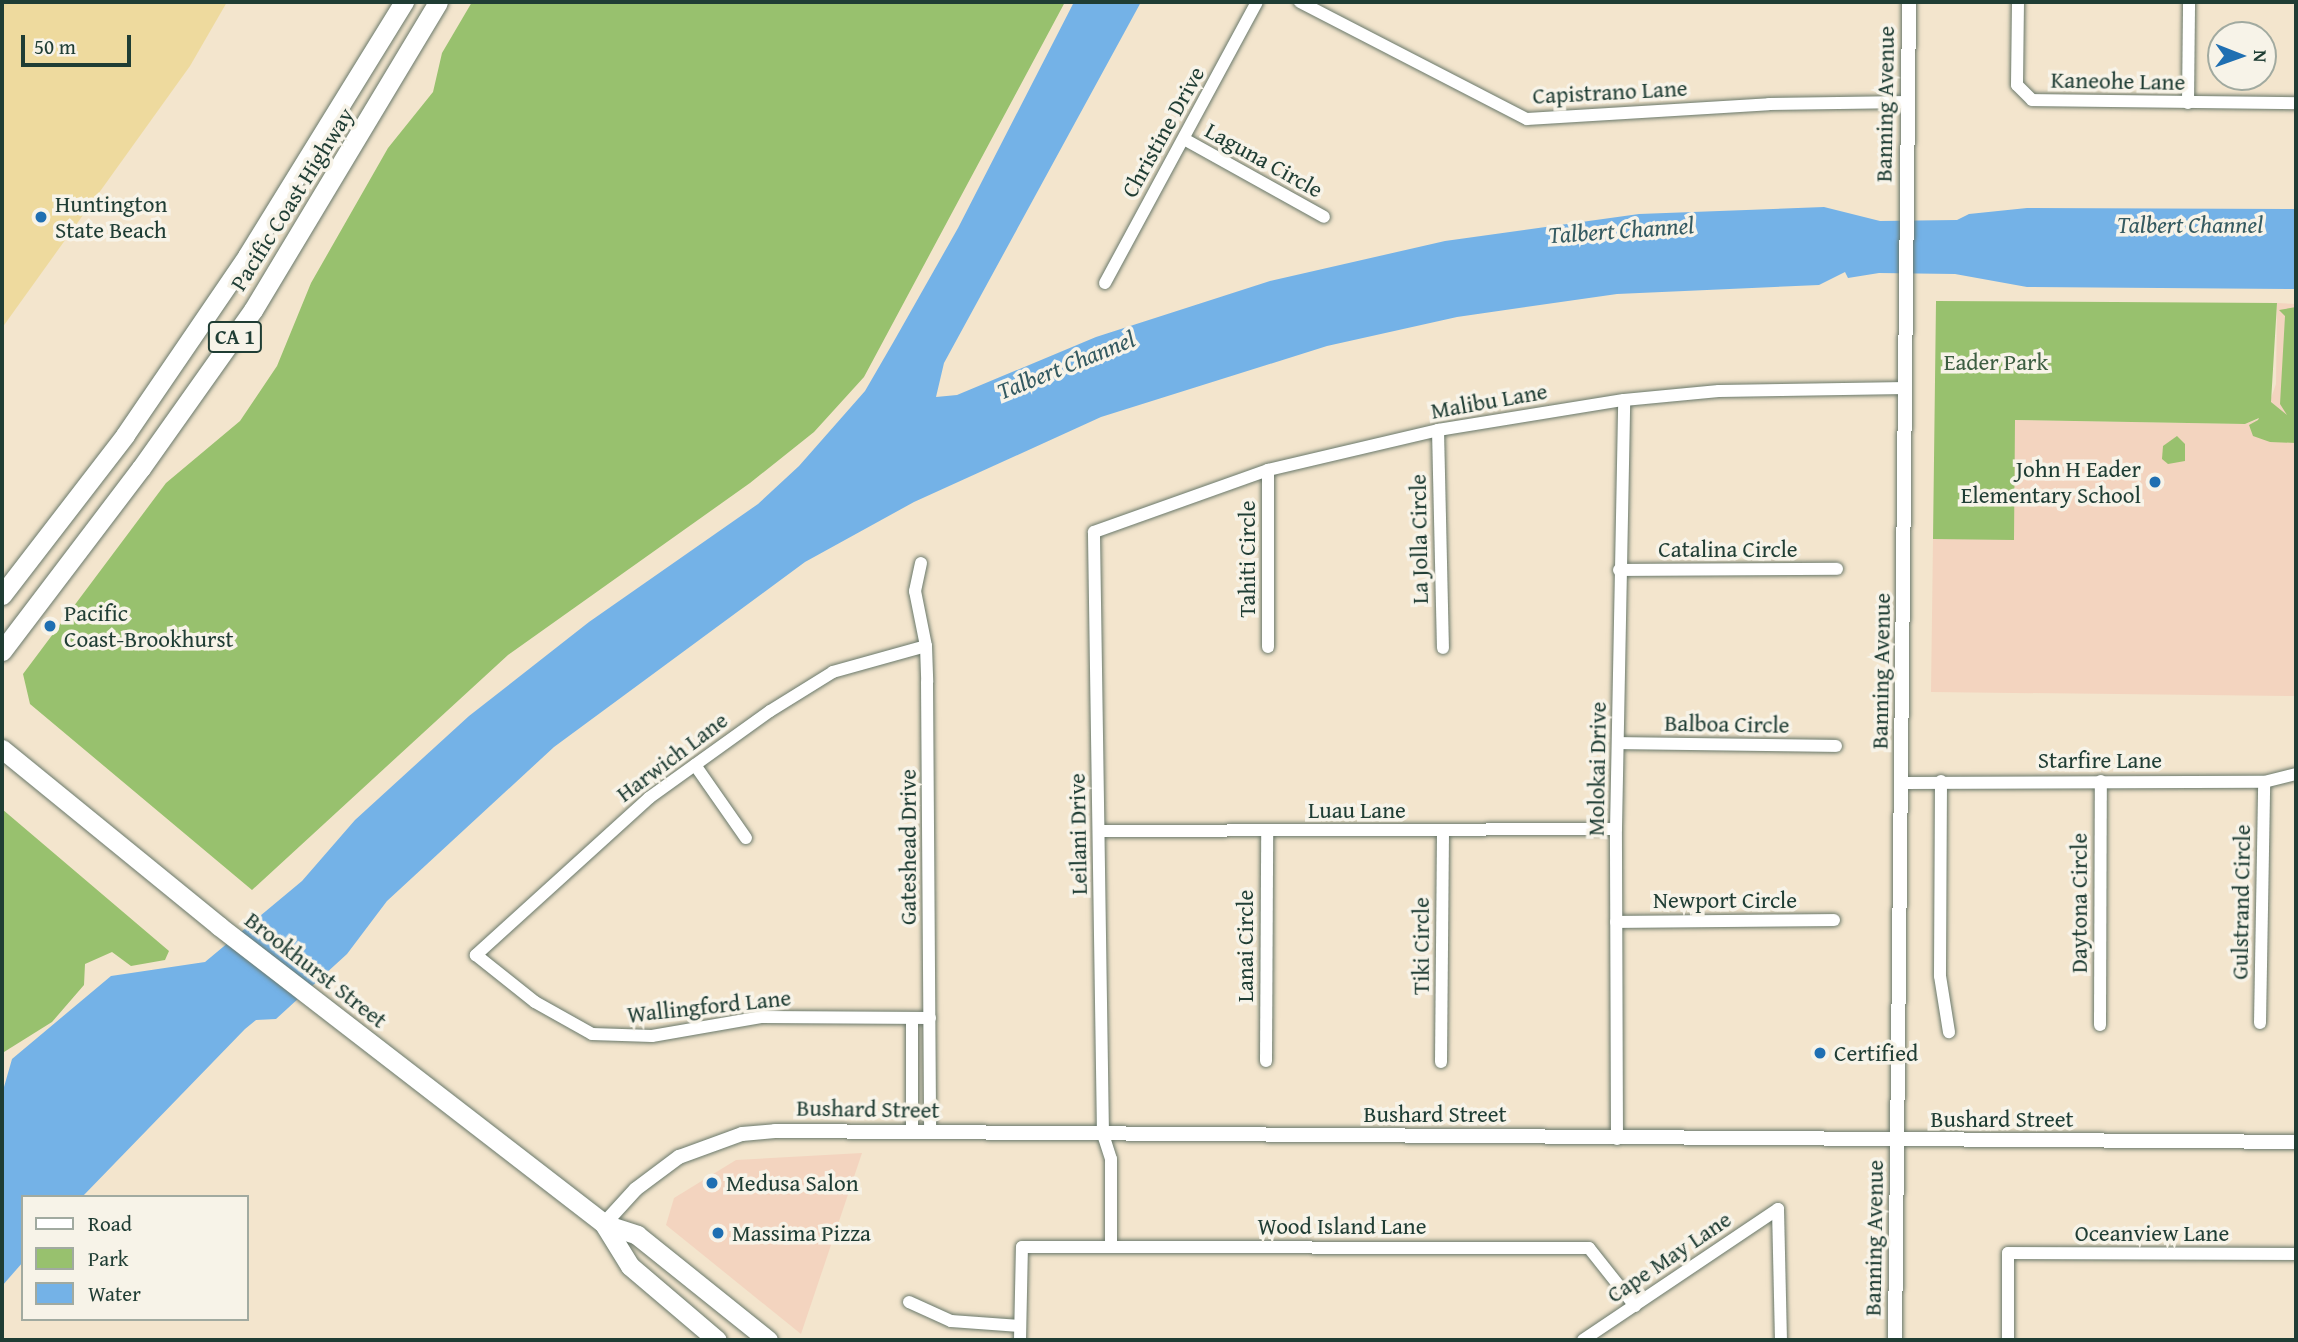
<!DOCTYPE html>
<html>
<head>
<meta charset="utf-8">
<style>
	body { margin:0 }
	#map { position:relative; width:2298px; height:1342px; overflow:hidden; background:#f3e5cd; font-family:"Gentium Book Plus",serif }
	div>[style] { position:absolute }
	.built>* { inset:0; background:#f3d4bf }
	.green>* { inset:0; background:#98c16e }
	.sand>* { inset:0; background:#eeda9e }
	.water>* { inset:0; background:#74b2e7 }
	.roads { filter:drop-shadow(0 0 2px #69786a) drop-shadow(0 0 2px #69786a) }
	.minor>* { height:12px; margin:-6px; padding:0 6px; transform-origin:6px; border-radius:6px; background:#fff }
	.tertiary>* { height:14px; margin:-7px; padding:0 7px; transform-origin:7px; border-radius:7px; background:#fff }
	.primary>* { height:19px; margin:-9.5px; padding:0 9.5px; transform-origin:9.5px; border-radius:9.5px; background:#fff }
	.trunk>* { height:19px; margin:-9.5px; padding:0 9.5px; transform-origin:9.5px; border-radius:9.5px; background:#fff }
	.dots>* { width:19px; height:19px; translate:-50% -50%; box-sizing:border-box; border:4px solid #f7f3e8; border-radius:50% }
	span { translate:-50% -50%; white-space:nowrap; text-align:center; line-height:1.15; -webkit-text-stroke:7px #f7f3e8; paint-order:stroke }
	.shield-label span { padding:2px 5px; background:#f7f3e8; border:2px solid; border-radius:5px; -webkit-text-stroke-width:0 }
	.shield-label { font-size:21px; color:#1f3d34; font-weight:700 }
	.street-label { font-size:23px; color:#1f3d34 }
	.poi-label { font-size:23px; color:#1f3d34 }
	.left { translate:0 -50%; text-align:left }
	.right { translate:-100% -50%; text-align:right }
	.park-label { font-size:23px; color:#3d5e42 }
	.water-label { font-size:24px; color:#345a61; font-style:italic }
	.frame { position:absolute; inset:0; border:4px solid #1f3d34; pointer-events:none }
	.legend { position:absolute; left:21px; top:1195px; width:228px; height:126px; box-sizing:border-box; background:#f7f3e8; border:2px solid #a1aaa0; margin:0; padding:9px 12px; list-style:none; font-size:21px; color:#1f3d34 }
	.legend li { display:flex; align-items:center; gap:14px; height:35px }
	.legend b { width:35px; border:2px solid #a1aaa0 }
	.north { position:absolute; left:2207px; top:21px; width:70px; height:70px; box-sizing:border-box; background:#f7f3e8; border:2px solid #a1aaa0; border-radius:50%; rotate:91deg; font-size:19px; font-weight:700; line-height:28px; text-align:center; color:#1f3d34 }
	.north::after { content:''; display:block; margin:auto; width:24px; height:32px; background:#1f6fb2; clip-path:polygon(50% 0,100% 100%,50% 72%,0 100%) }
	.scale { position:absolute; left:21px; top:35px; width:110px; height:32px; box-sizing:border-box; border:4px solid #1f3d34; border-top:0; padding-left:9px; font-size:21px; line-height:24px; white-space:nowrap; color:#1f3d34; -webkit-text-stroke:5px #f7f3e8; paint-order:stroke }
</style>
</head>
<body>
<div id="map">
	<div class="built">
		<i style="clip-path:polygon(2277px 303px,2296px 304px,2296px 696px,1931px 692px,1933px 539px,2014px 539px,2014px 420px,2245px 424px,2258px 419px,2266px 412px,2276px 384px)"></i>
		<i style="clip-path:polygon(862px 1153px,801px 1334px,666px 1225px,674px 1198px,736px 1160px)"></i>
	</div>
	<div class="green">
		<i style="clip-path:polygon(472px 2px,1065px 2px,864px 377px,814px 432px,750px 483px,508px 655px,252px 890px,30px 704px,23px 674px,166px 483px,240px 421px,277px 366px,311px 283px,388px 148px,433px 92px,442px 53px)"></i>
		<i style="clip-path:polygon(1936px 301px,2277px 303px,2271px 402px,2287px 415px,2280px 404px,2285px 316px,2279px 310px,2296px 307px,2296px 443px,2270px 442px,2253px 436px,2249px 425px,2258px 420px,2259px 418px,2245px 424px,2015px 420px,2014px 540px,1933px 539px)"></i>
		<i style="clip-path:polygon(2177px 436px,2185px 444px,2185px 461px,2168px 464px,2162px 459px,2163px 446px)"></i>
		<i style="clip-path:polygon(2px 809px,169px 951px,165px 960px,131px 966px,112px 952px,85px 964px,84px 985px,52px 1022px,4px 1052px,2px 1060px)"></i>
	</div>
	<div class="sand">
		<i style="clip-path:polygon(2px 2px,227px 2px,190px 66px,2px 328px)"></i>
	</div>
	<div class="water">
		<i style="clip-path:polygon(1074px 2px,1141px 2px,944px 363px,936px 397px,957px 395px,1096px 337px,1270px 281px,1445px 241px,1639px 214px,1824px 207px,1880px 221px,1957px 220px,1969px 214px,2027px 208px,2296px 209px,2296px 289px,2027px 287px,1955px 274px,1879px 273px,1848px 278px,1845px 272px,1819px 285px,1617px 294px,1457px 317px,1327px 346px,1101px 417px,914px 502px,805px 562px,554px 747px,387px 901px,347px 954px,276px 1019px,256px 1020px,245px 1029px,82px 1197px,23px 1197px,23px 1262px,2px 1286px,2px 1094px,12px 1059px,111px 976px,205px 962px,302px 881px,355px 820px,469px 716px,589px 622px,758px 504px,799px 466px,865px 391px,894px 341px,958px 228px)"></i>
	</div>
	<div class="roads">
		<div class="minor">
			<i style="left:1300px;top:2px;width:255px;rotate:27.3deg"></i>
			<i style="left:1527px;top:119px;width:242px;rotate:-3.5deg"></i>
			<i style="left:1769px;top:104px;width:139px;rotate:-0.8deg"></i>
			<i style="left:2018px;top:2px;width:83px;rotate:90.7deg"></i>
			<i style="left:2017px;top:85px;width:21px;rotate:45deg"></i>
			<i style="left:2032px;top:100px;width:264px;rotate:0.7deg"></i>
			<i style="left:2188px;top:103px;width:101px;rotate:-89.4deg"></i>
			<i style="left:1184px;top:139px;width:160px;rotate:29.1deg"></i>
			<i style="left:1105px;top:283px;width:319px;rotate:-61.6deg"></i>
			<i style="left:1438px;top:430px;width:218px;rotate:88.7deg"></i>
			<i style="left:921px;top:563px;width:29px;rotate:102deg"></i>
			<i style="left:915px;top:591px;width:56px;rotate:78.7deg"></i>
			<i style="left:926px;top:646px;width:36px;rotate:88deg"></i>
			<i style="left:927px;top:682px;width:451px;rotate:89.6deg"></i>
			<i style="left:1619px;top:570px;width:218px;rotate:-0.3deg"></i>
			<i style="left:926px;top:646px;width:97px;rotate:164.4deg"></i>
			<i style="left:833px;top:672px;width:74px;rotate:148.2deg"></i>
			<i style="left:770px;top:711px;width:149px;rotate:144.3deg"></i>
			<i style="left:649px;top:798px;width:234px;rotate:137.8deg"></i>
			<i style="left:476px;top:955px;width:75px;rotate:38.5deg"></i>
			<i style="left:535px;top:1002px;width:65px;rotate:29.3deg"></i>
			<i style="left:592px;top:1034px;width:60px;rotate:1.9deg"></i>
			<i style="left:652px;top:1036px;width:112px;rotate:-9.8deg"></i>
			<i style="left:762px;top:1017px;width:168px;rotate:0.3deg"></i>
			<i style="left:1268px;top:647px;width:177px;rotate:-90deg"></i>
			<i style="left:1619px;top:743px;width:217px;rotate:0.8deg"></i>
			<i style="left:695px;top:765px;width:89px;rotate:55.1deg"></i>
			<i style="left:1941px;top:781px;width:195px;rotate:90.3deg"></i>
			<i style="left:1940px;top:976px;width:57px;rotate:80.9deg"></i>
			<i style="left:1903px;top:783px;width:361px;rotate:-0.2deg"></i>
			<i style="left:2264px;top:782px;width:33px;rotate:-14deg"></i>
			<i style="left:1099px;top:831px;width:517px;rotate:-0.22deg"></i>
			<i style="left:1616px;top:922px;width:218px;rotate:-0.5deg"></i>
			<i style="left:912px;top:1018px;width:114px;rotate:90deg"></i>
			<i style="left:2260px;top:1023px;width:241px;rotate:-89deg"></i>
			<i style="left:2100px;top:1025px;width:244px;rotate:-89.8deg"></i>
			<i style="left:1266px;top:1061px;width:229px;rotate:-89.7deg"></i>
			<i style="left:1441px;top:1062px;width:231px;rotate:-89.5deg"></i>
			<i style="left:1617px;top:1139px;width:310px;rotate:-90.2deg"></i>
			<i style="left:1616px;top:829px;width:429px;rotate:-88.9deg"></i>
			<i style="left:1778px;top:1209px;width:131px;rotate:88.7deg"></i>
			<i style="left:1111px;top:1246px;width:87px;rotate:-90deg"></i>
			<i style="left:1111px;top:1159px;width:25px;rotate:-108deg"></i>
			<i style="left:1103px;top:1135px;width:603px;rotate:-90.86deg"></i>
			<i style="left:1094px;top:532px;width:185px;rotate:-19.6deg"></i>
			<i style="left:1268px;top:470px;width:175px;rotate:-13.2deg"></i>
			<i style="left:1438px;top:430px;width:188px;rotate:-9.2deg"></i>
			<i style="left:1624px;top:400px;width:95px;rotate:-5.4deg"></i>
			<i style="left:1719px;top:391px;width:187px;rotate:-0.9deg"></i>
			<i style="left:909px;top:1302px;width:46px;rotate:24.3deg"></i>
			<i style="left:951px;top:1321px;width:69px;rotate:4.1deg"></i>
			<i style="left:1020px;top:1340px;width:93px;rotate:-88.8deg"></i>
			<i style="left:1022px;top:1247px;width:567px;rotate:0.1deg"></i>
			<i style="left:1589px;top:1248px;width:74px;rotate:51.6deg"></i>
			<i style="left:1583px;top:1340px;width:235px;rotate:-33.9deg"></i>
			<i style="left:2008px;top:1340px;width:87px;rotate:-90deg"></i>
			<i style="left:2008px;top:1253px;width:288px;rotate:0.2deg"></i>
		</div>
		<div class="tertiary">
			<i style="left:604px;top:1224px;width:47px;rotate:-47.6deg"></i>
			<i style="left:636px;top:1189px;width:54px;rotate:-36.7deg"></i>
			<i style="left:679px;top:1157px;width:67px;rotate:-20.1deg"></i>
			<i style="left:742px;top:1134px;width:33px;rotate:-5deg"></i>
			<i style="left:775px;top:1131px;width:1521px;rotate:0.41deg"></i>
			<i style="left:1895px;top:1340px;width:1338px;rotate:-89.4deg"></i>
		</div>
		<div class="primary">
			<i style="left:2px;top:749px;width:280px;rotate:39.2deg"></i>
			<i style="left:219px;top:926px;width:487px;rotate:37.7deg"></i>
			<i style="left:604px;top:1224px;width:35px;rotate:18deg"></i>
			<i style="left:637px;top:1235px;width:168px;rotate:38.7deg"></i>
			<i style="left:604px;top:1224px;width:49px;rotate:58.2deg"></i>
			<i style="left:630px;top:1266px;width:114px;rotate:40.4deg"></i>
		</div>
		<div class="trunk">
			<i style="left:2px;top:595px;width:202px;rotate:-52.4deg"></i>
			<i style="left:125px;top:435px;width:217px;rotate:-55.7deg"></i>
			<i style="left:247px;top:256px;width:299px;rotate:-58.3deg"></i>
			<i style="left:2px;top:651px;width:230px;rotate:-52.8deg"></i>
			<i style="left:141px;top:468px;width:194px;rotate:-54.7deg"></i>
			<i style="left:253px;top:310px;width:359px;rotate:-59deg"></i>
		</div>
	</div>
	<div class="dots">
		<i style="left:41px;top:217px;background:#1f6fb2"></i>
		<i style="left:2155px;top:482px;background:#1f6fb2"></i>
		<i style="left:50px;top:626px;background:#1f6fb2"></i>
		<i style="left:1820px;top:1053px;background:#1f6fb2"></i>
		<i style="left:712px;top:1183px;background:#1f6fb2"></i>
		<i style="left:718px;top:1233px;background:#1f6fb2"></i>
	</div>
	<div class="shield-label">
		<span style="left:235px;top:337px">CA 1</span>
	</div>
	<div class="street-label">
		<span style="left:2118px;top:81px;rotate:1deg">Kaneohe Lane</span>
		<span style="left:1610px;top:92px;rotate:-3deg">Capistrano Lane</span>
		<span style="left:1885px;top:104px;rotate:-89deg">Banning Avenue</span>
		<span style="left:1163px;top:132px;rotate:-61deg">Christine Drive</span>
		<span style="left:1264px;top:160px;rotate:29deg">Laguna Circle</span>
		<span style="left:292px;top:199px;rotate:-58deg">Pacific Coast Highway</span>
		<span style="left:1489px;top:401px;rotate:-10deg">Malibu Lane</span>
		<span style="left:1419px;top:539px;rotate:-91deg">La Jolla Circle</span>
		<span style="left:1728px;top:549px">Catalina Circle</span>
		<span style="left:1247px;top:559px;rotate:-90deg">Tahiti Circle</span>
		<span style="left:1881px;top:671px;rotate:-89deg">Banning Avenue</span>
		<span style="left:1727px;top:724px;rotate:1deg">Balboa Circle</span>
		<span style="left:672px;top:757px;rotate:-37deg">Harwich Lane</span>
		<span style="left:2100px;top:760px">Starfire Lane</span>
		<span style="left:1597px;top:769px;rotate:-89deg">Molokai Drive</span>
		<span style="left:1357px;top:810px">Luau Lane</span>
		<span style="left:1078px;top:834px;rotate:-91deg">Leilani Drive</span>
		<span style="left:908px;top:847px;rotate:-90deg">Gateshead Drive</span>
		<span style="left:1725px;top:900px">Newport Circle</span>
		<span style="left:2241px;top:902px;rotate:-89deg">Gulstrand Circle</span>
		<span style="left:2079px;top:903px;rotate:-90deg">Daytona Circle</span>
		<span style="left:1245px;top:946px;rotate:-90deg">Lanai Circle</span>
		<span style="left:1421px;top:946px;rotate:-90deg">Tiki Circle</span>
		<span style="left:316px;top:970px;rotate:38deg">Brookhurst Street</span>
		<span style="left:709px;top:1006px;rotate:-6deg">Wallingford Lane</span>
		<span style="left:868px;top:1109px;rotate:1deg">Bushard Street</span>
		<span style="left:1435px;top:1114px">Bushard Street</span>
		<span style="left:2002px;top:1119px">Bushard Street</span>
		<span style="left:1342px;top:1226px">Wood Island Lane</span>
		<span style="left:2152px;top:1233px">Oceanview Lane</span>
		<span style="left:1874px;top:1238px;rotate:-89deg">Banning Avenue</span>
		<span style="left:1669px;top:1257px;rotate:-34deg">Cape May Lane</span>
	</div>
	<div class="poi-label">
		<span class="left" style="left:55px;top:217px">Huntington<br>State Beach</span>
		<span class="right" style="left:2141px;top:482px">John H Eader<br>Elementary School</span>
		<span class="left" style="left:64px;top:626px">Pacific<br>Coast-Brookhurst</span>
		<span class="left" style="left:1834px;top:1053px">Certified</span>
		<span class="left" style="left:726px;top:1183px">Medusa Salon</span>
		<span class="left" style="left:732px;top:1233px">Massima Pizza</span>
	</div>
	<div class="park-label">
		<span style="left:1996px;top:362px">Eader Park</span>
	</div>
	<div class="water-label">
		<span style="left:2190px;top:225px">Talbert Channel</span>
		<span style="left:1621px;top:230px;rotate:-4deg">Talbert Channel</span>
		<span style="left:1066px;top:365px;rotate:-22deg">Talbert Channel</span>
	</div>
	<div class="frame"></div>
	<ul class="legend">
	<li><b style="height:9px;background:#fff"></b>Road</li>
	<li><b style="height:19px;background:#98c16e"></b>Park</li>
	<li><b style="height:19px;background:#74b2e7"></b>Water</li>
	</ul>
	<div class="north">N</div>
	<div class="scale">50 m</div>
</div>
</body>
</html>
